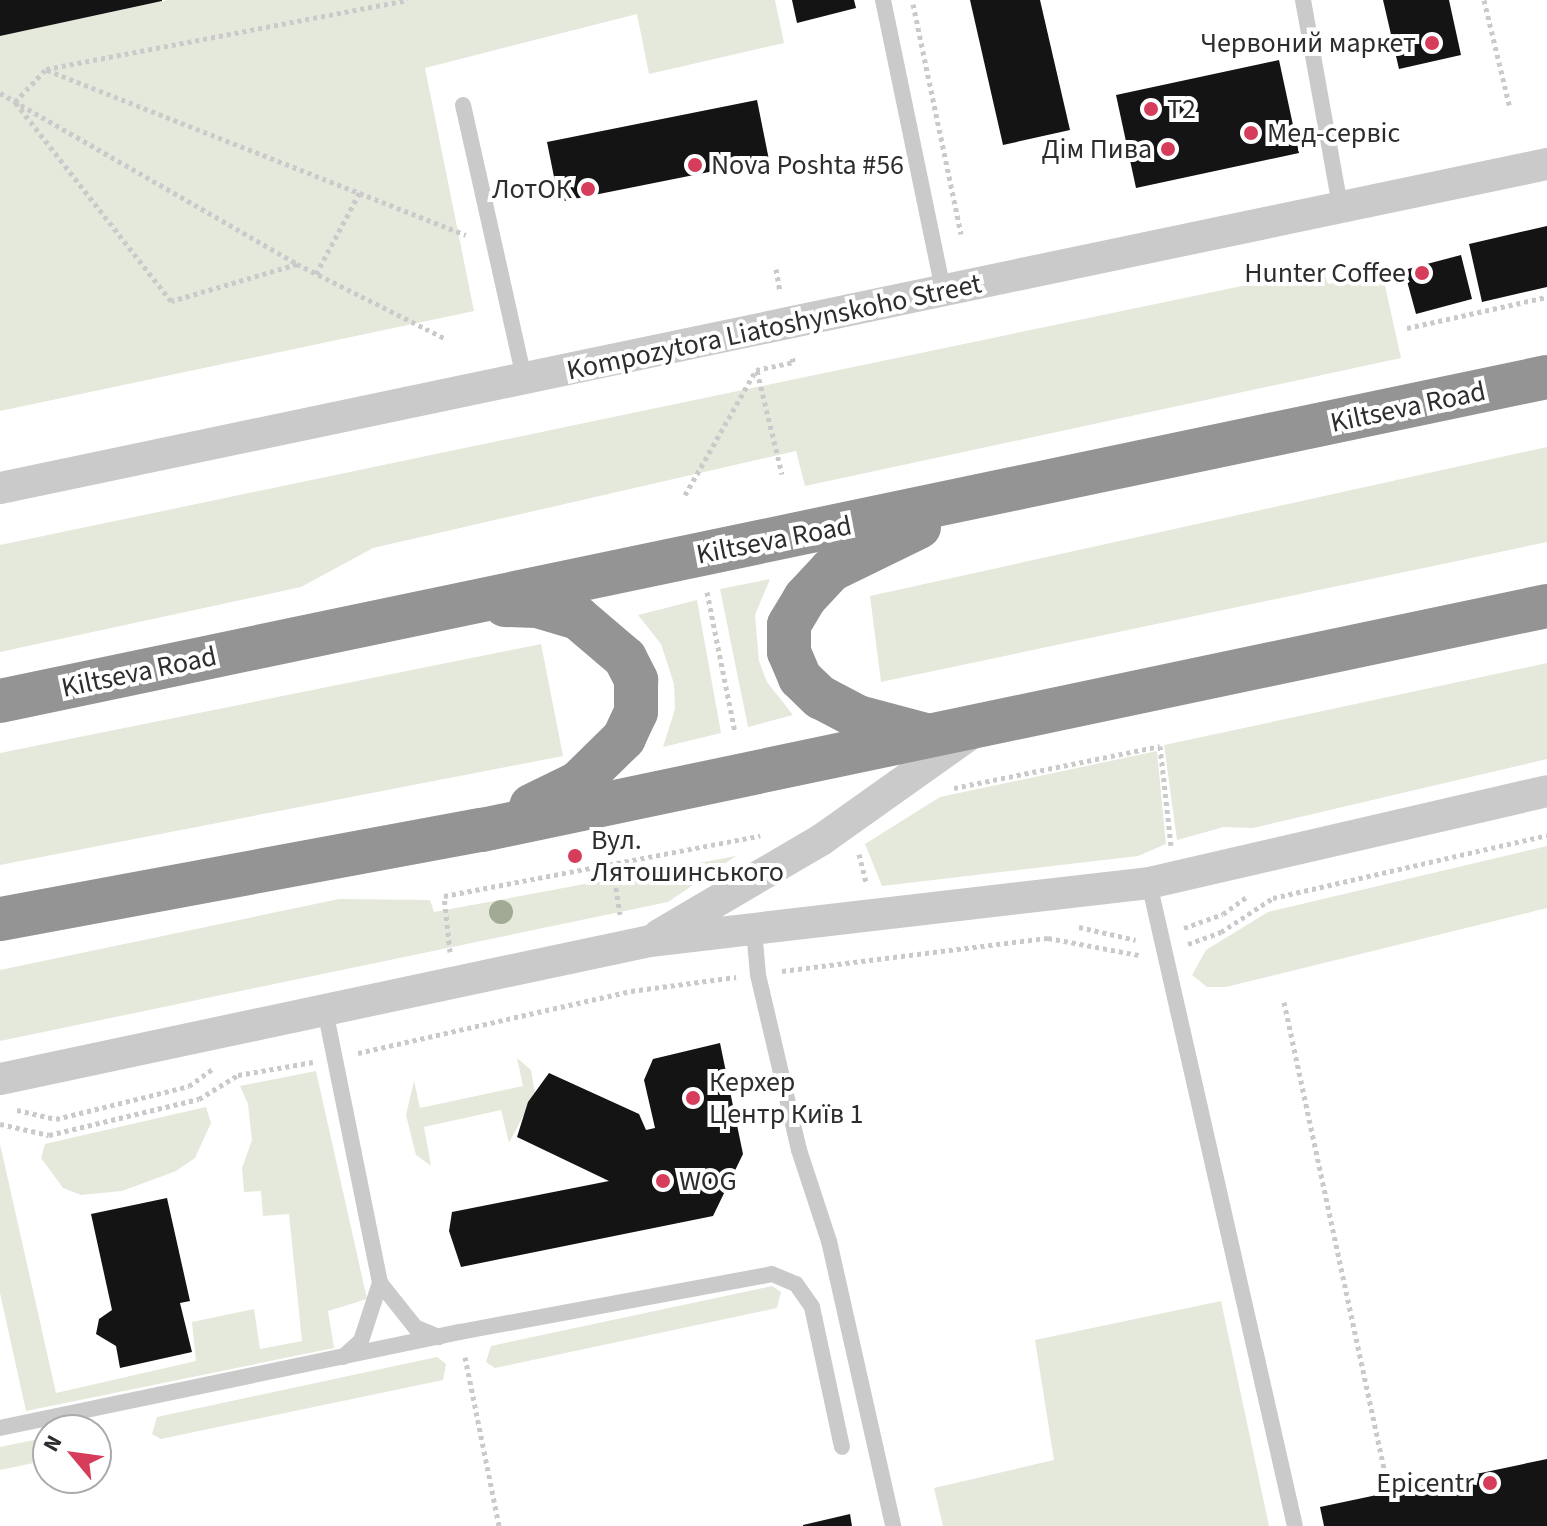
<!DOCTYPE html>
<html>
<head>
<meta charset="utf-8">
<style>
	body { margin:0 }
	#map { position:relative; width:1547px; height:1526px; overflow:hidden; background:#fff; font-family:"Source Sans 3",sans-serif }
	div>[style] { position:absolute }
	.green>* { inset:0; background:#e4e9db }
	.building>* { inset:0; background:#141414 }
	.path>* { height:5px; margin-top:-2.5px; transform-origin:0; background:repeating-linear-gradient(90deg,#cacaca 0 4px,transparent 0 8px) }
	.lane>* { height:16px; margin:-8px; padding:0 8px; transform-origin:8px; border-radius:8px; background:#cacaca }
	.street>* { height:32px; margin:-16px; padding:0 16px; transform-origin:16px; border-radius:16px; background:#cacaca }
	.highway>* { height:44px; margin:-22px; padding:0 22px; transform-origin:22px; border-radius:22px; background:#949494 }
	.trees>* { width:24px; height:24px; margin:-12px; border-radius:50%; background:#a1aa95 }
	.dots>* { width:22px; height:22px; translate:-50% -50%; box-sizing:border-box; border:4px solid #fff; border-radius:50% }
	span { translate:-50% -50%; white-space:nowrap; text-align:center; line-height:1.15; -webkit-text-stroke:8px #fff; paint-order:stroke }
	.poi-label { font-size:28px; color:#2d2d2d }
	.right { translate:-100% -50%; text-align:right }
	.left { translate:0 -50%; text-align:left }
	.street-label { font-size:28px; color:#2d2d2d }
	.north { position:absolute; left:32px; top:1414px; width:80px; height:80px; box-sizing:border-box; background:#fff; border:2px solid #ababab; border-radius:50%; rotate:299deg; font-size:22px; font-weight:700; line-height:32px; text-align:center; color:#2d2d2d }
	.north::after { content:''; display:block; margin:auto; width:28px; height:36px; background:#d53d5a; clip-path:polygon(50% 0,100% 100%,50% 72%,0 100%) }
</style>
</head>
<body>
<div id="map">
	<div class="green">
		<i style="clip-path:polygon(168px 0,775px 0,784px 43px,649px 74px,637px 14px,425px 68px,474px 311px,0 411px,0 36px)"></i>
		<i style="clip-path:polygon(1323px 269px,1328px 284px,1382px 272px,1401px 358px,805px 486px,796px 451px,373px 548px,301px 587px,0 652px,0 545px)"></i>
		<i style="clip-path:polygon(1547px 447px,1547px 542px,881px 682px,870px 596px)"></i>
		<i style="clip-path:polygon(770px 579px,755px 615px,759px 661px,767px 682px,793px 715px,748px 727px,720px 589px)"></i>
		<i style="clip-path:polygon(697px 600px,721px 733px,663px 747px,675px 709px,674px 684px,661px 644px,638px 615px)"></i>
		<i style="clip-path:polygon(541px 644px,563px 756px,0 865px,0 753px)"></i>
		<i style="clip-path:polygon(1547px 663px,1547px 759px,1253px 828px,1224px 827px,1177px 840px,1164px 745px)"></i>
		<i style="clip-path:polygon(1157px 751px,1166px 844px,1138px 856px,882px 886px,865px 844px,940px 797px)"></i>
		<i style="clip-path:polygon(1547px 846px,1547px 908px,1226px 987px,1207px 987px,1192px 975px,1206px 950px,1268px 912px)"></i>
		<i style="clip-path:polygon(736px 856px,668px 902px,0 1041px,0 970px,339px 899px,430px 900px,434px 912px)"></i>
		<i style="clip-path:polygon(517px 1058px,531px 1070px,535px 1093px,509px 1143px,501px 1110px,424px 1127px,431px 1166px,416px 1155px,406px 1115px,414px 1081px,420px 1108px,523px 1086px)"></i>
		<i style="clip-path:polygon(316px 1071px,367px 1299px,328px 1311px,334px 1348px,26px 1411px,0 1293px,0 1144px,56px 1393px,196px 1361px,192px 1322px,254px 1309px,260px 1349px,302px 1341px,289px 1214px,263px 1216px,261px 1191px,244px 1192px,242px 1168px,252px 1140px,248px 1104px,240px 1086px)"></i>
		<i style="clip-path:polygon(206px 1107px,211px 1123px,195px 1158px,176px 1171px,122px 1191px,81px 1195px,63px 1188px,41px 1158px,45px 1144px)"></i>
		<i style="clip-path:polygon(772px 1286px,781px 1292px,777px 1308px,495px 1368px,486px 1362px,491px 1346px)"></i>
		<i style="clip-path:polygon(1221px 1301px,1269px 1526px,943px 1526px,934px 1488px,1054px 1460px,1035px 1340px)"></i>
		<i style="clip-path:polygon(437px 1357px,446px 1364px,443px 1380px,161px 1439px,152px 1434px,157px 1417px)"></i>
		<i style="clip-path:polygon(48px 1437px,48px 1460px,0 1470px,0 1447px)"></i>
	</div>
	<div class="building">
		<i style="clip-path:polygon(0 0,162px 0,162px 1px,0 36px)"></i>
		<i style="clip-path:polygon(792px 0,854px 0,856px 8px,797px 23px)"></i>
		<i style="clip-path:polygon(970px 0,1040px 0,1070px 130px,1003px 145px)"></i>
		<i style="clip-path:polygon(1383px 0,1449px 0,1461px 55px,1399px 69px)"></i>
		<i style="clip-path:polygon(1279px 60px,1299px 153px,1136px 188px,1116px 95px)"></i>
		<i style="clip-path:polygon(757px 100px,769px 160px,559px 202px,547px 142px)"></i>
		<i style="clip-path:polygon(1547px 226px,1547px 287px,1482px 302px,1469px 244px)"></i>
		<i style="clip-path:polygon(1461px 255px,1472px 299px,1416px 314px,1404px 270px)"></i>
		<i style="clip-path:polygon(720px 1043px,743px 1154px,713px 1216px,461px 1267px,449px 1231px,452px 1212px,609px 1181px,517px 1137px,528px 1102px,549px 1073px,639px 1114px,646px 1130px,655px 1128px,644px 1080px,653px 1059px)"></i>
		<i style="clip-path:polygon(167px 1198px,190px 1301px,180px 1303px,192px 1352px,120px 1368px,116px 1346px,96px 1334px,99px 1319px,112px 1310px,91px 1214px)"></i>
		<i style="clip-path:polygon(1547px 1459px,1547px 1526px,1324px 1526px,1320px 1507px)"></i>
		<i style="clip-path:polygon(850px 1514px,852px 1526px,803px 1526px,803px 1525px)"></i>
	</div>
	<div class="path">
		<i style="left:1484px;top:0;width:111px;rotate:76.5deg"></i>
		<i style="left:913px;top:4px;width:235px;rotate:78.2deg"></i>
		<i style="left:47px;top:70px;width:450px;rotate:21.5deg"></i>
		<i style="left:0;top:93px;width:343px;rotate:29.9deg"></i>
		<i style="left:297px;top:264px;width:165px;rotate:26.7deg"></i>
		<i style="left:297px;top:264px;width:131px;rotate:163.6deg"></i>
		<i style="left:171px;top:301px;width:253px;rotate:-128.1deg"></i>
		<i style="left:15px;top:102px;width:45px;rotate:-46.8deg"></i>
		<i style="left:46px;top:69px;width:368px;rotate:-10.8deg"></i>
		<i style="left:776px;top:269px;width:22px;rotate:80deg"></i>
		<i style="left:316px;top:274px;width:93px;rotate:-61.8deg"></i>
		<i style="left:1407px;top:328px;width:143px;rotate:-12.5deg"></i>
		<i style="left:757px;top:371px;width:106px;rotate:76.4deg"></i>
		<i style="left:685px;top:495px;width:144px;rotate:-60.4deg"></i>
		<i style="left:756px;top:370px;width:38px;rotate:-12deg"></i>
		<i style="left:793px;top:362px;width:6px;rotate:-99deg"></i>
		<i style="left:707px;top:592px;width:143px;rotate:78.7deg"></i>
		<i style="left:954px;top:788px;width:210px;rotate:-11.5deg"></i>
		<i style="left:1160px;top:746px;width:100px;rotate:83.7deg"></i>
		<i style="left:859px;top:854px;width:30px;rotate:76deg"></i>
		<i style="left:612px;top:864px;width:51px;rotate:80.9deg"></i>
		<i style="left:1079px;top:927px;width:58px;rotate:12.8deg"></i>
		<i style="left:1184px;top:928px;width:41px;rotate:-19.7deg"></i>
		<i style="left:1223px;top:914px;width:29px;rotate:-36deg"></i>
		<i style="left:1188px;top:944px;width:35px;rotate:-20deg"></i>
		<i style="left:1221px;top:932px;width:62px;rotate:-33.2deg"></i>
		<i style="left:1273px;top:898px;width:281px;rotate:-12.9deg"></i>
		<i style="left:450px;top:952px;width:56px;rotate:-96.1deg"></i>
		<i style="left:444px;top:896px;width:322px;rotate:-10.8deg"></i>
		<i style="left:782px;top:971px;width:268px;rotate:-7.1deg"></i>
		<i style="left:1048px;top:938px;width:93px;rotate:10.6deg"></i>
		<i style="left:1284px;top:1002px;width:491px;rotate:77.9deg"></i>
		<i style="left:358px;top:1053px;width:280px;rotate:-12.8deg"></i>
		<i style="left:631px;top:991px;width:106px;rotate:-7.6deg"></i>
		<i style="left:17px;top:1110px;width:40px;rotate:13deg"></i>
		<i style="left:56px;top:1119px;width:137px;rotate:-13.9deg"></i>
		<i style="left:189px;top:1086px;width:29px;rotate:-36deg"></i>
		<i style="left:0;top:1124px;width:50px;rotate:12.7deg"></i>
		<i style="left:49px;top:1135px;width:154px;rotate:-13.5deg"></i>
		<i style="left:199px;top:1099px;width:46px;rotate:-31.6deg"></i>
		<i style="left:238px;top:1075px;width:76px;rotate:-9.8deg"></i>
		<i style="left:465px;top:1357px;width:172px;rotate:78.6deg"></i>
	</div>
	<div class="lane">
		<i style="left:883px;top:0;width:297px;rotate:78.3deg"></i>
		<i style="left:1303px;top:0;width:209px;rotate:79.8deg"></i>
		<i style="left:463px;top:105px;width:281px;rotate:77.4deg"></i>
		<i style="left:1149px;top:883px;width:659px;rotate:77.21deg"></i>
		<i style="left:754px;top:930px;width:45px;rotate:84.9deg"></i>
		<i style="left:758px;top:975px;width:180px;rotate:76.8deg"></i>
		<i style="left:799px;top:1150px;width:96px;rotate:71.8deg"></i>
		<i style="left:829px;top:1241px;width:292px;rotate:77.3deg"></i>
		<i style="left:325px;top:1010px;width:278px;rotate:78.6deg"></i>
		<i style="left:380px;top:1283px;width:56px;rotate:51.5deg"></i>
		<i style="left:415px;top:1327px;width:26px;rotate:23deg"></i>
		<i style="left:343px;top:1357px;width:24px;rotate:-42deg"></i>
		<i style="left:361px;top:1341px;width:61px;rotate:-71.9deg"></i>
		<i style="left:0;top:1428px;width:470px;rotate:-11.8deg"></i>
		<i style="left:460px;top:1332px;width:317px;rotate:-10.5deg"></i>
		<i style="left:772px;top:1274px;width:26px;rotate:23deg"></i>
		<i style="left:796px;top:1284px;width:28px;rotate:55deg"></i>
		<i style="left:812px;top:1307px;width:143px;rotate:77.9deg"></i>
	</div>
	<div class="street">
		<i style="left:0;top:488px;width:1581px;rotate:-11.83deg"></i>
		<i style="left:659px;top:935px;width:188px;rotate:-30.4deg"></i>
		<i style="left:821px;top:840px;width:190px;rotate:-35.4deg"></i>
		<i style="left:0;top:1079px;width:664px;rotate:-11.99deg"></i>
		<i style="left:650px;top:941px;width:502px;rotate:-6.63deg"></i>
		<i style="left:1149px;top:883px;width:408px;rotate:-13deg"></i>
	</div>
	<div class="highway">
		<i style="left:919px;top:527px;width:98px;rotate:154deg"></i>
		<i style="left:831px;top:570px;width:38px;rotate:133deg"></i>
		<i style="left:805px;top:598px;width:31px;rotate:121deg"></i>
		<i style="left:789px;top:625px;width:27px;rotate:90deg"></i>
		<i style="left:789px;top:652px;width:28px;rotate:67deg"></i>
		<i style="left:800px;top:678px;width:28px;rotate:44deg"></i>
		<i style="left:820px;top:697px;width:43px;rotate:27.8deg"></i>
		<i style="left:858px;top:717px;width:69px;rotate:15deg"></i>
		<i style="left:505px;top:605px;width:32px;rotate:2deg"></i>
		<i style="left:537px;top:606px;width:43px;rotate:16.3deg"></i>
		<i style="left:578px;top:618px;width:62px;rotate:40.4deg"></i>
		<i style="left:625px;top:658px;width:25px;rotate:63deg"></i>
		<i style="left:636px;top:680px;width:32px;rotate:90deg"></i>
		<i style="left:636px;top:712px;width:29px;rotate:115deg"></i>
		<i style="left:624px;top:738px;width:64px;rotate:135.6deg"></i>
		<i style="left:578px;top:783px;width:52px;rotate:153.9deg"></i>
		<i style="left:0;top:701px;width:1581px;rotate:-11.83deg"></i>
		<i style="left:0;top:919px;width:490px;rotate:-10.5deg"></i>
		<i style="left:482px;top:830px;width:1088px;rotate:-11.88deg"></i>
	</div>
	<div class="trees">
		<i style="left:501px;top:912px"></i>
	</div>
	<div class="dots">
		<i style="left:1432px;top:43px;background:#d53d5a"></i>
		<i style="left:1151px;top:109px;background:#d53d5a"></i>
		<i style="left:1251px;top:133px;background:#d53d5a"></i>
		<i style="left:1168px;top:149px;background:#d53d5a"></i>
		<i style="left:695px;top:165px;background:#d53d5a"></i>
		<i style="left:588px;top:189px;background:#d53d5a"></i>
		<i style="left:1422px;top:273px;background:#d53d5a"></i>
		<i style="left:575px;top:856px;background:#d53d5a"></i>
		<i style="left:693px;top:1098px;background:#d53d5a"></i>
		<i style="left:663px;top:1181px;background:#d53d5a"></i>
		<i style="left:1490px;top:1483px;background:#d53d5a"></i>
	</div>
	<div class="poi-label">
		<span class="right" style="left:1416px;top:43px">Червоний маркет</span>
		<span class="left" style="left:1167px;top:109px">T2</span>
		<span class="left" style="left:1267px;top:133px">Мед-сервіс</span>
		<span class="right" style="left:1152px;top:149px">Дім Пива</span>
		<span class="left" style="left:711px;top:165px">Nova Poshta #56</span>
		<span class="right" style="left:572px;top:189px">ЛотОК</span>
		<span class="right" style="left:1406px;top:273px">Hunter Coffee</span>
		<span class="left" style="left:591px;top:856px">Вул.<br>Лятошинського</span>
		<span class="left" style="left:709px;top:1098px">Керхер<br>Центр Київ 1</span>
		<span class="left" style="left:679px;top:1181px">WOG</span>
		<span class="right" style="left:1474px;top:1483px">Epicentr</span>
	</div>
	<div class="street-label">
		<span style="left:774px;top:327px;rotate:-12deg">Kompozytora Liatoshynskoho Street</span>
		<span style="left:1408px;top:407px;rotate:-12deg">Kiltseva Road</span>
		<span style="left:774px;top:540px;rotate:-11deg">Kiltseva Road</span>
		<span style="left:139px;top:672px;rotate:-12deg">Kiltseva Road</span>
	</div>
	<div class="north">N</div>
</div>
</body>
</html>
